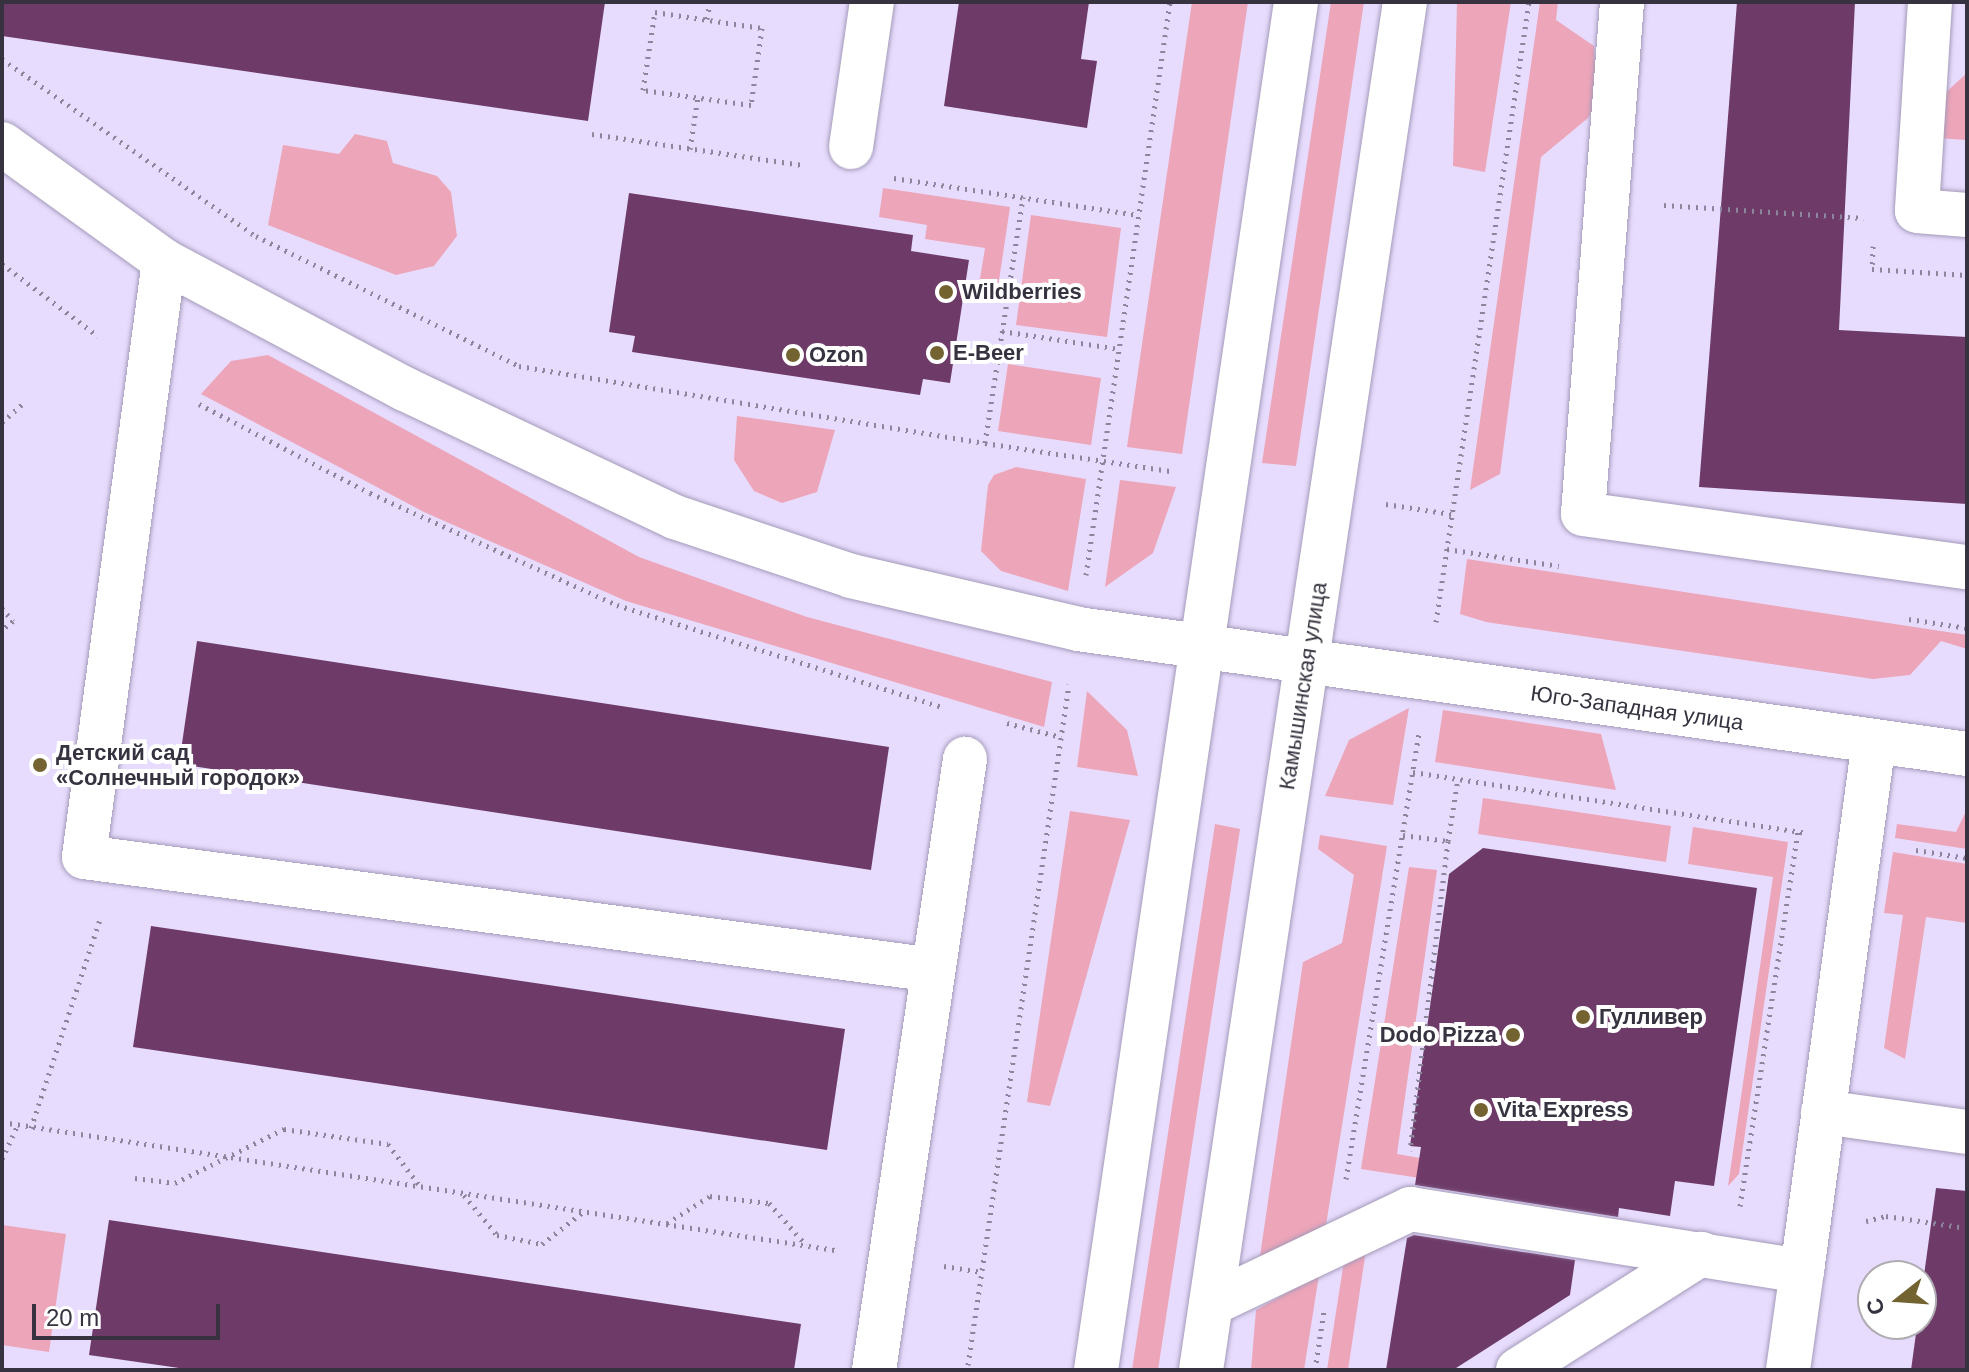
<!DOCTYPE html>
<html>
<head>
<meta charset="utf-8">
<style>
	body { margin:0 }
	#map { position:relative; width:1969px; height:1372px; overflow:hidden; background:#e7dcfd; font-family:Helvetica,sans-serif }
	div>[style] { position:absolute }
	.green>* { inset:0; background:#eda5b9 }
	.building>* { inset:0; background:#6e3b69 }
	.path>* { height:5px; margin-top:-2.5px; transform-origin:0; background:repeating-linear-gradient(90deg,#8c859b 0 2px,transparent 0 8px) }
	.roads { filter:drop-shadow(0 0 2px #a49ab9) drop-shadow(0 0 2px #a49ab9) }
	.minor>* { height:44px; margin:-22px; padding:0 22px; transform-origin:22px; border-radius:22px; background:#fff }
	.dots>* { width:22px; height:22px; translate:-50% -50%; box-sizing:border-box; border:4px solid #fff; border-radius:50% }
	span { translate:-50% -50%; white-space:nowrap; text-align:center; line-height:1.15; -webkit-text-stroke:8px #fff; paint-order:stroke }
	.poi-label { font-size:22px; color:#36323f; font-weight:700 }
	.left { translate:0 -50%; text-align:left }
	.right { translate:-100% -50%; text-align:right }
	.street-label { font-size:22px; color:#36323f }
	.frame { position:absolute; inset:0; border:4px solid #36323f; pointer-events:none }
	.north { position:absolute; left:1857px; top:1260px; width:80px; height:80px; box-sizing:border-box; background:#fff; border:2px solid #afadb2; border-radius:50%; rotate:253deg; font-size:22px; font-weight:700; line-height:32px; text-align:center; color:#36323f }
	.north::after { content:''; display:block; margin:auto; width:28px; height:36px; background:#736331; clip-path:polygon(50% 0,100% 100%,50% 72%,0 100%) }
	.scale { position:absolute; left:32px; top:1304px; width:188px; height:36px; box-sizing:border-box; border:4px solid #36323f; border-top:0; padding-left:10px; font-size:24px; line-height:28px; white-space:nowrap; color:#36323f; -webkit-text-stroke:6px #fff; paint-order:stroke }
</style>
</head>
<body>
<div id="map">
	<div class="green">
		<i style="clip-path:polygon(1192px 2px,1248px 2px,1182px 454px,1127px 447px)"></i>
		<i style="clip-path:polygon(1331px 2px,1364px 2px,1296px 466px,1262px 463px)"></i>
		<i style="clip-path:polygon(1457px 2px,1511px 2px,1485px 172px,1453px 166px)"></i>
		<i style="clip-path:polygon(1540px 2px,1558px 2px,1556px 20px,1594px 46px,1597px 100px,1588px 118px,1541px 157px,1500px 474px,1470px 490px)"></i>
		<i style="clip-path:polygon(1967px 73px,1967px 140px,1937px 138px,1944px 94px)"></i>
		<i style="clip-path:polygon(355px 134px,387px 141px,393px 163px,437px 176px,451px 192px,457px 236px,434px 266px,396px 275px,268px 225px,283px 145px,339px 154px)"></i>
		<i style="clip-path:polygon(883px 188px,1010px 207px,997px 294px,978px 291px,985px 248px,925px 239px,927px 225px,879px 217px)"></i>
		<i style="clip-path:polygon(1031px 215px,1121px 228px,1107px 337px,1016px 325px)"></i>
		<i style="clip-path:polygon(268px 355px,639px 557px,807px 617px,1052px 682px,1044px 727px,626px 601px,424px 512px,201px 394px,231px 361px)"></i>
		<i style="clip-path:polygon(1008px 364px,1101px 378px,1091px 445px,998px 431px)"></i>
		<i style="clip-path:polygon(737px 416px,835px 430px,817px 492px,782px 503px,754px 491px,734px 460px)"></i>
		<i style="clip-path:polygon(1016px 467px,1086px 479px,1068px 591px,1001px 571px,981px 551px,988px 485px,994px 475px)"></i>
		<i style="clip-path:polygon(1120px 480px,1176px 487px,1153px 553px,1105px 587px)"></i>
		<i style="clip-path:polygon(1467px 559px,1967px 635px,1967px 649px,1941px 641px,1910px 675px,1873px 679px,1486px 622px,1460px 614px)"></i>
		<i style="clip-path:polygon(1087px 691px,1127px 730px,1138px 776px,1077px 767px)"></i>
		<i style="clip-path:polygon(1409px 708px,1393px 805px,1325px 796px,1349px 740px)"></i>
		<i style="clip-path:polygon(1443px 710px,1601px 734px,1616px 790px,1435px 762px)"></i>
		<i style="clip-path:polygon(1483px 798px,1671px 826px,1666px 862px,1478px 834px)"></i>
		<i style="clip-path:polygon(1967px 809px,1967px 849px,1895px 838px,1897px 824px,1956px 832px)"></i>
		<i style="clip-path:polygon(1070px 811px,1130px 820px,1050px 1106px,1027px 1102px)"></i>
		<i style="clip-path:polygon(1215px 824px,1240px 829px,1158px 1370px,1132px 1370px)"></i>
		<i style="clip-path:polygon(1693px 827px,1788px 842px,1739px 1174px,1728px 1186px,1773px 877px,1688px 864px)"></i>
		<i style="clip-path:polygon(1320px 835px,1387px 846px,1326px 1225px,1259px 1263px,1303px 962px,1342px 943px,1354px 875px,1318px 849px)"></i>
		<i style="clip-path:polygon(1893px 852px,1967px 864px,1967px 923px,1926px 917px,1905px 1059px,1884px 1048px,1903px 915px,1884px 913px)"></i>
		<i style="clip-path:polygon(1409px 867px,1437px 870px,1397px 1154px,1449px 1163px,1498px 1190px,1361px 1169px)"></i>
		<i style="clip-path:polygon(2px 1225px,66px 1234px,49px 1352px,2px 1345px)"></i>
		<i style="clip-path:polygon(1346px 1248px,1366px 1250px,1348px 1370px,1327px 1370px)"></i>
		<i style="clip-path:polygon(1319px 1275px,1304px 1370px,1251px 1370px,1256px 1310px)"></i>
	</div>
	<div class="building">
		<i style="clip-path:polygon(2px 2px,605px 2px,588px 121px,2px 36px)"></i>
		<i style="clip-path:polygon(959px 2px,1089px 2px,1081px 59px,1097px 61px,1087px 128px,944px 106px)"></i>
		<i style="clip-path:polygon(1737px 2px,1855px 2px,1839px 330px,1967px 337px,1967px 504px,1699px 487px)"></i>
		<i style="clip-path:polygon(629px 193px,913px 235px,911px 251px,969px 260px,950px 383px,923px 379px,920px 395px,632px 352px,635px 336px,609px 332px)"></i>
		<i style="clip-path:polygon(197px 641px,889px 747px,871px 870px,179px 764px)"></i>
		<i style="clip-path:polygon(1483px 848px,1757px 888px,1714px 1186px,1675px 1181px,1670px 1216px,1619px 1208px,1618px 1217px,1415px 1185px,1421px 1147px,1410px 1146px,1449px 874px)"></i>
		<i style="clip-path:polygon(151px 926px,845px 1029px,827px 1150px,133px 1047px)"></i>
		<i style="clip-path:polygon(1936px 1188px,1967px 1191px,1967px 1370px,1911px 1370px)"></i>
		<i style="clip-path:polygon(109px 1220px,801px 1324px,794px 1370px,193px 1370px,89px 1355px)"></i>
		<i style="clip-path:polygon(1414px 1235px,1575px 1260px,1570px 1295px,1453px 1370px,1386px 1370px,1407px 1238px)"></i>
	</div>
	<div class="path">
		<i style="left:655px;top:12px;width:108px;rotate:8.5deg"></i>
		<i style="left:762px;top:28px;width:78px;rotate:98.1deg"></i>
		<i style="left:751px;top:105px;width:109px;rotate:-172.1deg"></i>
		<i style="left:643px;top:90px;width:79px;rotate:-81.3deg"></i>
		<i style="left:707px;top:19px;width:17px;rotate:-80deg"></i>
		<i style="left:2px;top:59px;width:310px;rotate:34.9deg"></i>
		<i style="left:256px;top:236px;width:293px;rotate:26.3deg"></i>
		<i style="left:519px;top:366px;width:472px;rotate:9.4deg"></i>
		<i style="left:985px;top:443px;width:249px;rotate:-81.2deg"></i>
		<i style="left:592px;top:134px;width:211px;rotate:8.4deg"></i>
		<i style="left:690px;top:149px;width:53px;rotate:-81.3deg"></i>
		<i style="left:894px;top:178px;width:247px;rotate:8.6deg"></i>
		<i style="left:1664px;top:205px;width:200px;rotate:3.7deg"></i>
		<i style="left:1873px;top:246px;width:23px;rotate:92deg"></i>
		<i style="left:1872px;top:269px;width:95px;rotate:3.6deg"></i>
		<i style="left:2px;top:264px;width:120px;rotate:36.9deg"></i>
		<i style="left:1002px;top:331px;width:118px;rotate:8.7deg"></i>
		<i style="left:199px;top:404px;width:193px;rotate:27.5deg"></i>
		<i style="left:370px;top:493px;width:271px;rotate:24.4deg"></i>
		<i style="left:617px;top:605px;width:342px;rotate:17.4deg"></i>
		<i style="left:2px;top:422px;width:29px;rotate:-41deg"></i>
		<i style="left:985px;top:443px;width:187px;rotate:8.6deg"></i>
		<i style="left:1386px;top:504px;width:66px;rotate:8.7deg"></i>
		<i style="left:1447px;top:549px;width:113px;rotate:8.6deg"></i>
		<i style="left:1086px;top:575px;width:579px;rotate:-81.66deg"></i>
		<i style="left:2px;top:608px;width:17px;rotate:50deg"></i>
		<i style="left:13px;top:621px;width:14px;rotate:141deg"></i>
		<i style="left:1909px;top:619px;width:59px;rotate:8.8deg"></i>
		<i style="left:1436px;top:622px;width:627px;rotate:-81.47deg"></i>
		<i style="left:1007px;top:723px;width:56px;rotate:14.5deg"></i>
		<i style="left:1413px;top:772px;width:399px;rotate:8.8deg"></i>
		<i style="left:1403px;top:835px;width:45px;rotate:7.6deg"></i>
		<i style="left:1448px;top:841px;width:312px;rotate:97deg"></i>
		<i style="left:1448px;top:841px;width:63px;rotate:-80.8deg"></i>
		<i style="left:1916px;top:850px;width:52px;rotate:8.9deg"></i>
		<i style="left:2px;top:1122px;width:843px;rotate:8.74deg"></i>
		<i style="left:31px;top:1128px;width:223px;rotate:-71.7deg"></i>
		<i style="left:2px;top:1159px;width:38px;rotate:-65deg"></i>
		<i style="left:135px;top:1178px;width:40px;rotate:7.1deg"></i>
		<i style="left:175px;top:1183px;width:122px;rotate:-26.4deg"></i>
		<i style="left:284px;top:1129px;width:105px;rotate:8.2deg"></i>
		<i style="left:388px;top:1144px;width:53px;rotate:52.7deg"></i>
		<i style="left:1346px;top:1179px;width:454px;rotate:-80.7deg"></i>
		<i style="left:464px;top:1195px;width:52px;rotate:50.5deg"></i>
		<i style="left:497px;top:1235px;width:46px;rotate:11.3deg"></i>
		<i style="left:542px;top:1244px;width:52px;rotate:-38deg"></i>
		<i style="left:1740px;top:1206px;width:379px;rotate:-81.2deg"></i>
		<i style="left:1866px;top:1221px;width:21px;rotate:-14deg"></i>
		<i style="left:1886px;top:1216px;width:82px;rotate:8.4deg"></i>
		<i style="left:667px;top:1223px;width:51px;rotate:-32.1deg"></i>
		<i style="left:710px;top:1196px;width:59px;rotate:6.8deg"></i>
		<i style="left:769px;top:1203px;width:56px;rotate:48.6deg"></i>
		<i style="left:944px;top:1266px;width:38px;rotate:9deg"></i>
		<i style="left:968px;top:1365px;width:688px;rotate:-81.56deg"></i>
		<i style="left:1315px;top:1370px;width:60px;rotate:-81.3deg"></i>
	</div>
	<div class="roads">
		<div class="minor">
			<i style="left:1622px;top:2px;width:513px;rotate:94.36deg"></i>
			<i style="left:1583px;top:514px;width:388px;rotate:7.9deg"></i>
			<i style="left:1930px;top:2px;width:209px;rotate:93.6deg"></i>
			<i style="left:1917px;top:211px;width:50px;rotate:4.6deg"></i>
			<i style="left:2px;top:144px;width:200px;rotate:35.8deg"></i>
			<i style="left:164px;top:261px;width:273px;rotate:28deg"></i>
			<i style="left:405px;top:389px;width:299px;rotate:25.4deg"></i>
			<i style="left:675px;top:517px;width:186px;rotate:18.5deg"></i>
			<i style="left:851px;top:576px;width:233px;rotate:13.1deg"></i>
			<i style="left:1078px;top:629px;width:898px;rotate:8deg"></i>
			<i style="left:851px;top:147px;width:147px;rotate:-81.8deg"></i>
			<i style="left:164px;top:261px;width:601px;rotate:97.65deg"></i>
			<i style="left:84px;top:857px;width:857px;rotate:7.57deg"></i>
			<i style="left:1823px;top:1112px;width:145px;rotate:7.9deg"></i>
			<i style="left:1211px;top:1304px;width:221px;rotate:-25.5deg"></i>
			<i style="left:1410px;top:1209px;width:397px;rotate:9deg"></i>
			<i style="left:1802px;top:1271px;width:535px;rotate:-82.26deg"></i>
			<i style="left:874px;top:1370px;width:618px;rotate:-81.53deg"></i>
			<i style="left:1096px;top:1370px;width:1383px;rotate:-81.68deg"></i>
			<i style="left:1201px;top:1370px;width:1383px;rotate:-81.52deg"></i>
			<i style="left:1518px;top:1370px;width:217px;rotate:-32.4deg"></i>
			<i style="left:1788px;top:1370px;width:100px;rotate:-82deg"></i>
		</div>
	</div>
	<div class="dots">
		<i style="left:946px;top:292px;background:#736331"></i>
		<i style="left:937px;top:353px;background:#736331"></i>
		<i style="left:793px;top:355px;background:#736331"></i>
		<i style="left:40px;top:765px;background:#736331"></i>
		<i style="left:1583px;top:1017px;background:#736331"></i>
		<i style="left:1513px;top:1035px;background:#736331"></i>
		<i style="left:1481px;top:1110px;background:#736331"></i>
	</div>
	<div class="poi-label">
		<span class="left" style="left:962px;top:292px">Wildberries</span>
		<span class="left" style="left:953px;top:353px">E-Beer</span>
		<span class="left" style="left:809px;top:355px">Ozon</span>
		<span class="left" style="left:56px;top:765px">Детский сад<br>«Солнечный городок»</span>
		<span class="left" style="left:1599px;top:1017px">Гулливер</span>
		<span class="right" style="left:1497px;top:1035px">Dodo Pizza</span>
		<span class="left" style="left:1497px;top:1110px">Vita Express</span>
	</div>
	<div class="street-label">
		<span style="left:1303px;top:686px;rotate:-81deg">Камышинская улица</span>
		<span style="left:1637px;top:708px;rotate:8deg">Юго-Западная улица</span>
	</div>
	<div class="frame"></div>
	<div class="north">С</div>
	<div class="scale">20 m</div>
</div>
</body>
</html>
